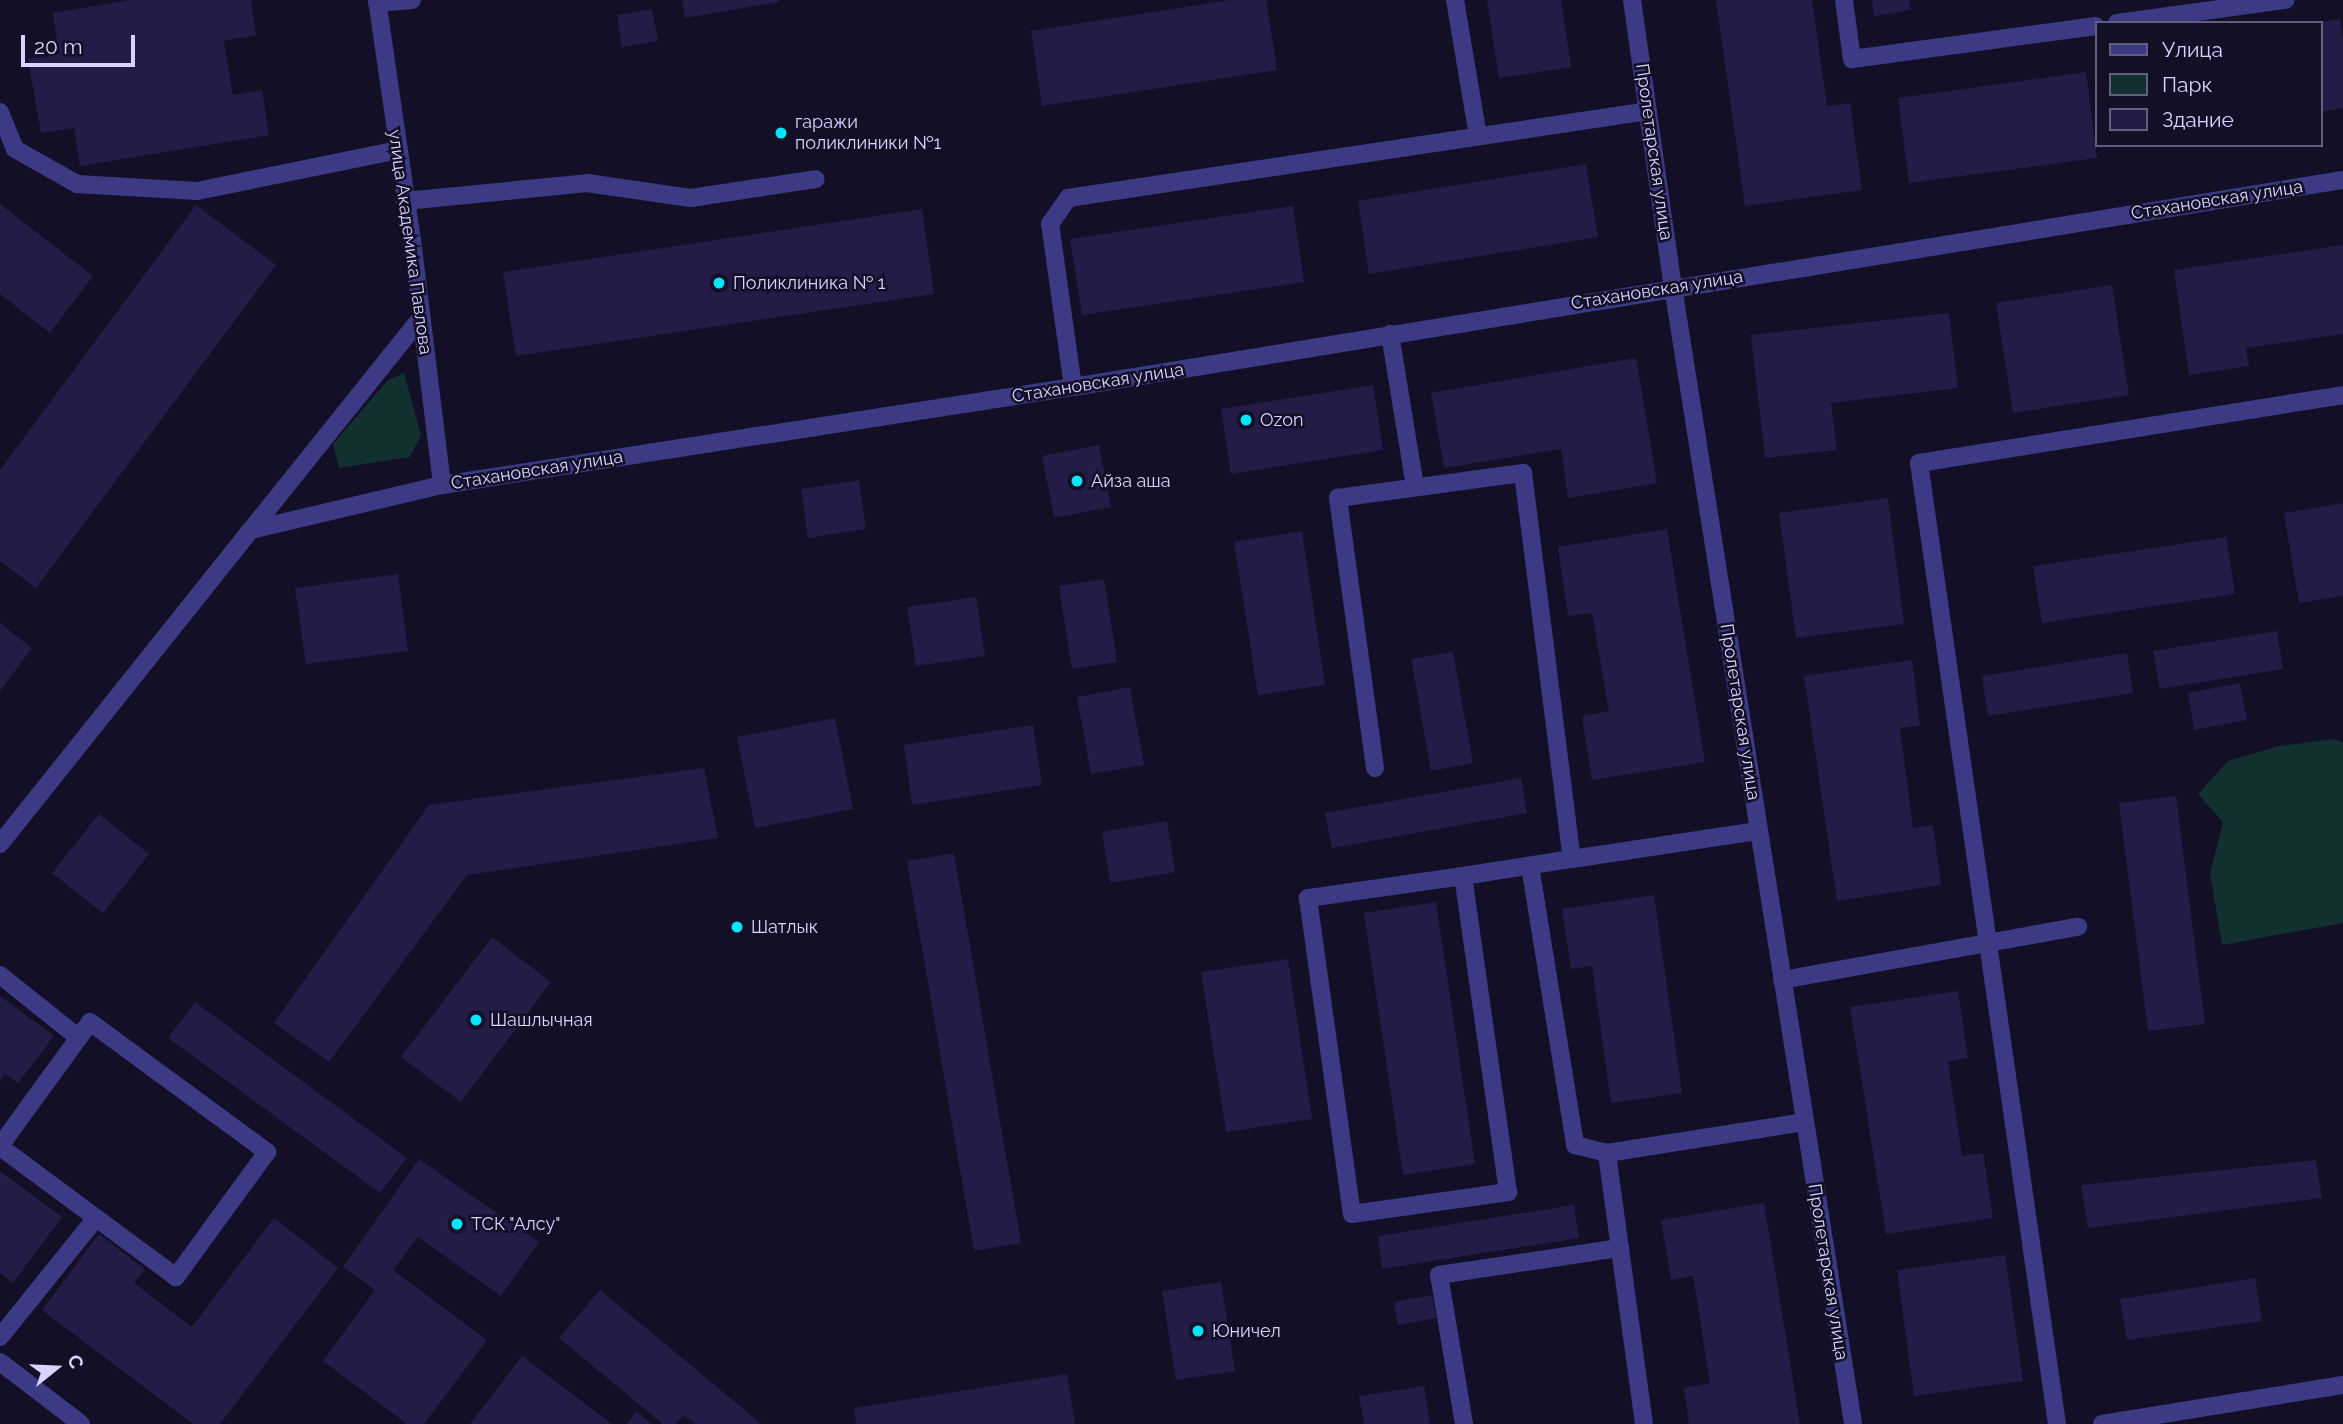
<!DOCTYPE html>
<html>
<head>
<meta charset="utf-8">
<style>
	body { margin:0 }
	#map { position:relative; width:2343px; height:1424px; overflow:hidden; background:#130f26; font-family:Raleway,sans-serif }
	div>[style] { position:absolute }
	.green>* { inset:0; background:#12302f }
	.building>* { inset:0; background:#241b47 }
	.service>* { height:18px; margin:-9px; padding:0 9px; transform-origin:9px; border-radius:9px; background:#3d3a85 }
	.minor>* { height:18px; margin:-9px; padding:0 9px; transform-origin:9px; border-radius:9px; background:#3d3a85 }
	.tertiary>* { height:18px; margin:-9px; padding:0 9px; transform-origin:9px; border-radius:9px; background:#3d3a85 }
	.dots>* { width:19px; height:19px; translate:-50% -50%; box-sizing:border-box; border:4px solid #130f26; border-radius:50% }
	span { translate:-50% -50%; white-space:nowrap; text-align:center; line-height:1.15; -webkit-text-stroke:5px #130f26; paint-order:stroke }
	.poi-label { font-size:18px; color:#d9d4ff }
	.left { translate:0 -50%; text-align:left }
	.street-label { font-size:18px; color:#d9d4ff }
	.legend { position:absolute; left:2095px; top:21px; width:228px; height:126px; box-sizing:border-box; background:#130f26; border:2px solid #625e7d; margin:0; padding:9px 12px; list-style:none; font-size:21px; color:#d9d4ff }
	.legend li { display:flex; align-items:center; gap:14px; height:35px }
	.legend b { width:35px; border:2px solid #625e7d }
	.north { position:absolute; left:21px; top:1333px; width:70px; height:70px; -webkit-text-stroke:5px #130f26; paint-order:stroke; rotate:72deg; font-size:19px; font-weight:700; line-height:28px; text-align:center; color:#d9d4ff }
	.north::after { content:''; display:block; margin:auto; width:24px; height:32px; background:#d9d4ff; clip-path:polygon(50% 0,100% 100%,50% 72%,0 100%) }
	.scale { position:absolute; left:21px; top:35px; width:114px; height:32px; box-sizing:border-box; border:4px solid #d9d4ff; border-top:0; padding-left:9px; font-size:21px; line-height:24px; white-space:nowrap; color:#d9d4ff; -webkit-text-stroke:5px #130f26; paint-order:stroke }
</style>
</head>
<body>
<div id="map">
	<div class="green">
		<i style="clip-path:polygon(404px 373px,421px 435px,410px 457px,339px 468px,333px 444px,388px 380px)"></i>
		<i style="clip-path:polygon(2335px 739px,2343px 743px,2343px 923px,2222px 945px,2210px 873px,2223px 822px,2198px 794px,2228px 761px,2279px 746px)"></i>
	</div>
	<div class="building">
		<i style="clip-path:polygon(129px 0,251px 0,256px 35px,224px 41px,233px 95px,262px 90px,269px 135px,80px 166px,74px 128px,41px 133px,28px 59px,59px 54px,53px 13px)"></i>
		<i style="clip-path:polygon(682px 0,779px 0,779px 2px,685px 18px)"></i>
		<i style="clip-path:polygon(1230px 0,1266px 0,1277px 70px,1042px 106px,1031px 31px)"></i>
		<i style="clip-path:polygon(1487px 0,1561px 0,1571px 67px,1499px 78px)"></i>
		<i style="clip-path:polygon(1716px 0,1812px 0,1827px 106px,1850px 103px,1862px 190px,1745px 206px)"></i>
		<i style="clip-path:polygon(1872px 0,1909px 0,1911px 10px,1874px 16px)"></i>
		<i style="clip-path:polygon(652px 9px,658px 41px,622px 47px,617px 15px)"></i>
		<i style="clip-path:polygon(2340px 19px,2343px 41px,2343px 108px,2320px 112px,2320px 22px)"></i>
		<i style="clip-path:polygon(2086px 72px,2097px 158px,1909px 183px,1898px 98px)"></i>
		<i style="clip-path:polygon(1586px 164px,1598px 237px,1369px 274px,1358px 201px)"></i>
		<i style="clip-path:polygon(0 204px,93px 276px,50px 333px,0 294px)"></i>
		<i style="clip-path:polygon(196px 205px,276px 265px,36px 588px,0 561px,0 470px)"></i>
		<i style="clip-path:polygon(1293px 206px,1304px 282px,1082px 315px,1070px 239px)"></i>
		<i style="clip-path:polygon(922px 209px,934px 294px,516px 356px,503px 272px)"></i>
		<i style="clip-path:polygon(2343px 245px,2343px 334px,2246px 348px,2249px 366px,2189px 375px,2174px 270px)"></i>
		<i style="clip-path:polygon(2112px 285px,2129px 395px,2013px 413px,1996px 303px)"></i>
		<i style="clip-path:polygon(1949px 313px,1958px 388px,1831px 403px,1837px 450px,1765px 458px,1751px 335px)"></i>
		<i style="clip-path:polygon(1636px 358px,1657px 483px,1568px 498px,1561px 449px,1444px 468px,1431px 393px)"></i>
		<i style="clip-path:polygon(1373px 385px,1383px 450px,1231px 474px,1221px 409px)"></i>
		<i style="clip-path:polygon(1099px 445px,1111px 507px,1054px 518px,1042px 456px)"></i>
		<i style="clip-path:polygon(859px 480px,866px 529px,808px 538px,801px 489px)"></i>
		<i style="clip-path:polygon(1888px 498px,1904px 624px,1796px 638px,1779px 513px)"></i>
		<i style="clip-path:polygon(2343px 503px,2343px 596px,2299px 603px,2284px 513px)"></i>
		<i style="clip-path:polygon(1667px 529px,1705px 762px,1592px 780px,1582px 716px,1609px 711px,1592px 613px,1568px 616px,1558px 547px)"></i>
		<i style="clip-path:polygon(1302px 531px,1325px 685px,1258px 695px,1234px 542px)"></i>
		<i style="clip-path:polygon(2226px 537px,2235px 594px,2042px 623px,2033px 566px)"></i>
		<i style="clip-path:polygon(398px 574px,408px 651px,306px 664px,295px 588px)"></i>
		<i style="clip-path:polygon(1104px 579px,1117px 662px,1072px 669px,1059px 586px)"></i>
		<i style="clip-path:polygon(976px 597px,985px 656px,916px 666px,907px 607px)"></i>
		<i style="clip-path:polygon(0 623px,32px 648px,0 691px)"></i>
		<i style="clip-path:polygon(2277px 631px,2283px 669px,2160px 689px,2153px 651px)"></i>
		<i style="clip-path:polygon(1453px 652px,1473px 763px,1431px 771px,1411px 659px)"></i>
		<i style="clip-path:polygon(2127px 653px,2133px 693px,1988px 716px,1982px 676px)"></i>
		<i style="clip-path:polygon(1912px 660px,1920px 726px,1900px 728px,1913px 828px,1933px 825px,1941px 885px,1837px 901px,1804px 676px)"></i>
		<i style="clip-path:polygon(2240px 683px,2247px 720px,2194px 730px,2188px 693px)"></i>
		<i style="clip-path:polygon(1130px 687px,1144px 765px,1091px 774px,1077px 697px)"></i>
		<i style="clip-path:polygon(835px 718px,853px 809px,755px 828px,737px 737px)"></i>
		<i style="clip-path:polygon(1033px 725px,1042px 785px,912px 805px,904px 745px)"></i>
		<i style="clip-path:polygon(704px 768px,718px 838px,467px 875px,329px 1062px,274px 1023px,429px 805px)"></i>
		<i style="clip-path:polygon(1521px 778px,1527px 813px,1332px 848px,1325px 813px)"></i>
		<i style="clip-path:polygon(2176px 796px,2205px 1024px,2148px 1031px,2119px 803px)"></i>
		<i style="clip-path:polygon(99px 814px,149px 854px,103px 913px,52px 873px)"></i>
		<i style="clip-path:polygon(1167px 821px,1175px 872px,1110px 883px,1102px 832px)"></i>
		<i style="clip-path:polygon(954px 853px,1021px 1243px,974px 1251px,907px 861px)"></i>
		<i style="clip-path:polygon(1654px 895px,1682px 1093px,1611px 1103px,1592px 966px,1571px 969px,1562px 909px)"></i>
		<i style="clip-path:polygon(1436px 902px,1475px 1164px,1403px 1175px,1364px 913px)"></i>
		<i style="clip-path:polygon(492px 937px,551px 982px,461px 1102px,401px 1057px)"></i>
		<i style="clip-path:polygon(1288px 959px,1312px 1119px,1226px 1132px,1201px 972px)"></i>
		<i style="clip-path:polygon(1958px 991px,1968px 1058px,1948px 1062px,1962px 1156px,1983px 1153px,1993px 1218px,1886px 1234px,1850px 1007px)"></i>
		<i style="clip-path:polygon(0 996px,54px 1036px,18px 1083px,5px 1074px,0 1081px)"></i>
		<i style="clip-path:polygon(195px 1002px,407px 1158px,380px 1193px,168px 1038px)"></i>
		<i style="clip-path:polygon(419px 1159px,539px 1242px,501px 1296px,418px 1237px,393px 1270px,487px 1340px,424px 1424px,407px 1424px,323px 1361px,375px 1290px,343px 1267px)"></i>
		<i style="clip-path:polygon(2316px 1160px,2322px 1198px,2088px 1228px,2081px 1185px)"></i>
		<i style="clip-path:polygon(0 1171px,62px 1217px,13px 1283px,0 1273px)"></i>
		<i style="clip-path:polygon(1764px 1203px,1800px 1424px,1689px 1424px,1684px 1388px,1710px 1383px,1693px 1276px,1671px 1280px,1661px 1220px)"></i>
		<i style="clip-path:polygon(1574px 1205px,1579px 1238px,1382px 1269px,1378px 1236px)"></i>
		<i style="clip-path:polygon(274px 1218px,338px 1268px,220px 1424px,193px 1424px,42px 1310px,99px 1234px,145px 1269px,134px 1283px,192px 1327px)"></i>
		<i style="clip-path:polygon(2005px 1255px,2023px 1381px,1914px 1396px,1897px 1270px)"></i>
		<i style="clip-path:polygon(2255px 1278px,2262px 1321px,2127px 1340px,2120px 1299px)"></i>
		<i style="clip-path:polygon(1221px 1282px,1235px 1371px,1176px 1380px,1162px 1291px)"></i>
		<i style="clip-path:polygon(600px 1290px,711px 1382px,761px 1424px,696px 1424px,684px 1415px,676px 1424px,663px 1424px,559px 1338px)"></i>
		<i style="clip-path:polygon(1432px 1295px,1436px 1318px,1398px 1325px,1394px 1302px)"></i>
		<i style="clip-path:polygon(522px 1356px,612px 1424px,470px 1424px)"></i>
		<i style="clip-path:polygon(1067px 1374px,1075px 1424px,856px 1424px,854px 1408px)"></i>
		<i style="clip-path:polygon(1424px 1386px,1430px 1424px,1364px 1424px,1359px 1396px)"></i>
		<i style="clip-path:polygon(636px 1412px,652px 1424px,627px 1424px)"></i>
	</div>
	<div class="service">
		<i style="left:1455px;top:0;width:138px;rotate:80.4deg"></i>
		<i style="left:1844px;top:0;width:60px;rotate:82.3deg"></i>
		<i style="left:1852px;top:59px;width:246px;rotate:-7.7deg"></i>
		<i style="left:377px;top:3px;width:35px;rotate:-5deg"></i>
		<i style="left:2117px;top:23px;width:170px;rotate:-7.8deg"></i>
		<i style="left:0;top:112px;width:40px;rotate:68deg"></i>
		<i style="left:15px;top:149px;width:71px;rotate:29.4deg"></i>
		<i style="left:77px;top:184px;width:120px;rotate:3.3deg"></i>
		<i style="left:197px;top:191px;width:205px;rotate:-11.5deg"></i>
		<i style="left:405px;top:201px;width:183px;rotate:-5.6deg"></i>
		<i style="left:587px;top:183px;width:105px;rotate:8.2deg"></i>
		<i style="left:691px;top:198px;width:126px;rotate:-8.6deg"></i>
		<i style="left:1390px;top:334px;width:154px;rotate:80.7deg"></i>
		<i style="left:1073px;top:387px;width:165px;rotate:-98deg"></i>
		<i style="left:1050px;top:224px;width:32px;rotate:-55deg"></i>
		<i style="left:1068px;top:198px;width:586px;rotate:-8.53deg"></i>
		<i style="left:1375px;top:768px;width:273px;rotate:-97.8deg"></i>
		<i style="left:1338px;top:498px;width:187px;rotate:-7.7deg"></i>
		<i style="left:1523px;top:473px;width:389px;rotate:82.8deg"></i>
		<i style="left:1572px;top:859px;width:188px;rotate:-8.6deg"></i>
		<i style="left:1530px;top:866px;width:283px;rotate:80.8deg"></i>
		<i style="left:1575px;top:1145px;width:33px;rotate:14deg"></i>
		<i style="left:1463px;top:876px;width:157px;rotate:171.9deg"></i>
		<i style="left:1308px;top:898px;width:319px;rotate:82.1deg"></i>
		<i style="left:1352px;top:1214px;width:158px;rotate:-8deg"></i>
		<i style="left:1508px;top:1192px;width:319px;rotate:-98.1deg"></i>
		<i style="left:1463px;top:876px;width:110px;rotate:-8.9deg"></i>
		<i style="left:0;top:975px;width:101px;rotate:38.6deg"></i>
		<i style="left:1782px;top:980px;width:301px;rotate:-10.2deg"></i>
		<i style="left:0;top:1146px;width:153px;rotate:-54deg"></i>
		<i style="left:90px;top:1022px;width:220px;rotate:36.3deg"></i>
		<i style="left:267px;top:1152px;width:155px;rotate:126.1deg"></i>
		<i style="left:176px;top:1277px;width:219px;rotate:-143.5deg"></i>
		<i style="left:0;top:1337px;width:153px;rotate:-51.1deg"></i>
		<i style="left:1464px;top:1424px;width:151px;rotate:-99.5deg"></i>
		<i style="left:1439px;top:1275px;width:183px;rotate:-8.5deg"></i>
		<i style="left:1644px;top:1424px;width:274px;rotate:-97.8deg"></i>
		<i style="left:1607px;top:1153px;width:199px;rotate:-8.9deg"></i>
		<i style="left:2057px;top:1424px;width:971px;rotate:-98.17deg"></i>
		<i style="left:1919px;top:463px;width:429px;rotate:-9.1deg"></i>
		<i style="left:2102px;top:1424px;width:244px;rotate:-9.2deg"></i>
	</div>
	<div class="minor">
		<i style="left:377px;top:0;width:243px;rotate:81.7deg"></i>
		<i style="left:412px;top:240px;width:247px;rotate:83deg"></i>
		<i style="left:1632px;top:0;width:290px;rotate:81.9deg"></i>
		<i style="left:1673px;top:287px;width:1151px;rotate:81deg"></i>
		<i style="left:251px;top:530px;width:272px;rotate:-51.3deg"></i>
		<i style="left:0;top:844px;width:402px;rotate:-51.4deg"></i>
		<i style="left:251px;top:530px;width:196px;rotate:-13.3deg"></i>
		<i style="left:442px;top:485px;width:639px;rotate:-8.83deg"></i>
		<i style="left:1073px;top:387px;width:1287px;rotate:-9.26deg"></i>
	</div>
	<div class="tertiary">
		<i style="left:0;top:1362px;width:102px;rotate:37.4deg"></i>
	</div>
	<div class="dots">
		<i style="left:781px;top:133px;background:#00e5ff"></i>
		<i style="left:719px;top:283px;background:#00e5ff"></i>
		<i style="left:1246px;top:420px;background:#00e5ff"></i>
		<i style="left:1077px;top:481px;background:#00e5ff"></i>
		<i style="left:737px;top:927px;background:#00e5ff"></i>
		<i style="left:476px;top:1020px;background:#00e5ff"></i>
		<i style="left:457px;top:1224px;background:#00e5ff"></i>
		<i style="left:1198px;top:1331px;background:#00e5ff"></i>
	</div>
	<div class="poi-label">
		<span class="left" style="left:795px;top:133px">гаражи<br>поликлиники №1</span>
		<span class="left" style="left:733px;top:283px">Поликлиника № 1</span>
		<span class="left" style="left:1260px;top:420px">Ozon</span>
		<span class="left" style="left:1091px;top:481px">Айза аша</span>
		<span class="left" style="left:751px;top:927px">Шатлык</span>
		<span class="left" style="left:490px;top:1020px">Шашлычная</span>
		<span class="left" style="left:471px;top:1224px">ТСК "Алсу"</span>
		<span class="left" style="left:1212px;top:1331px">Юничел</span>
	</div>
	<div class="street-label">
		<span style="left:1654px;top:152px;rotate:82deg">Пролетарская улица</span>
		<span style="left:2217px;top:200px;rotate:-9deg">Стахановская улица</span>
		<span style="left:410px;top:242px;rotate:82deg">улица Академика Павлова</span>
		<span style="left:1657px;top:290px;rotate:-9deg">Стахановская улица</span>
		<span style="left:1098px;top:383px;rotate:-9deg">Стахановская улица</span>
		<span style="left:537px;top:470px;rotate:-9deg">Стахановская улица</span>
		<span style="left:1740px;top:712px;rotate:81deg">Пролетарская улица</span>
		<span style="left:1828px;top:1272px;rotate:81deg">Пролетарская улица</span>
	</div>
	<ul class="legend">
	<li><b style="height:9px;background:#3d3a85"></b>Улица</li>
	<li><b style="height:19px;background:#12302f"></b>Парк</li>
	<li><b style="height:19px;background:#241b47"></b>Здание</li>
	</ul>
	<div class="north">С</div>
	<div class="scale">20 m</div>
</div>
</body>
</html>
